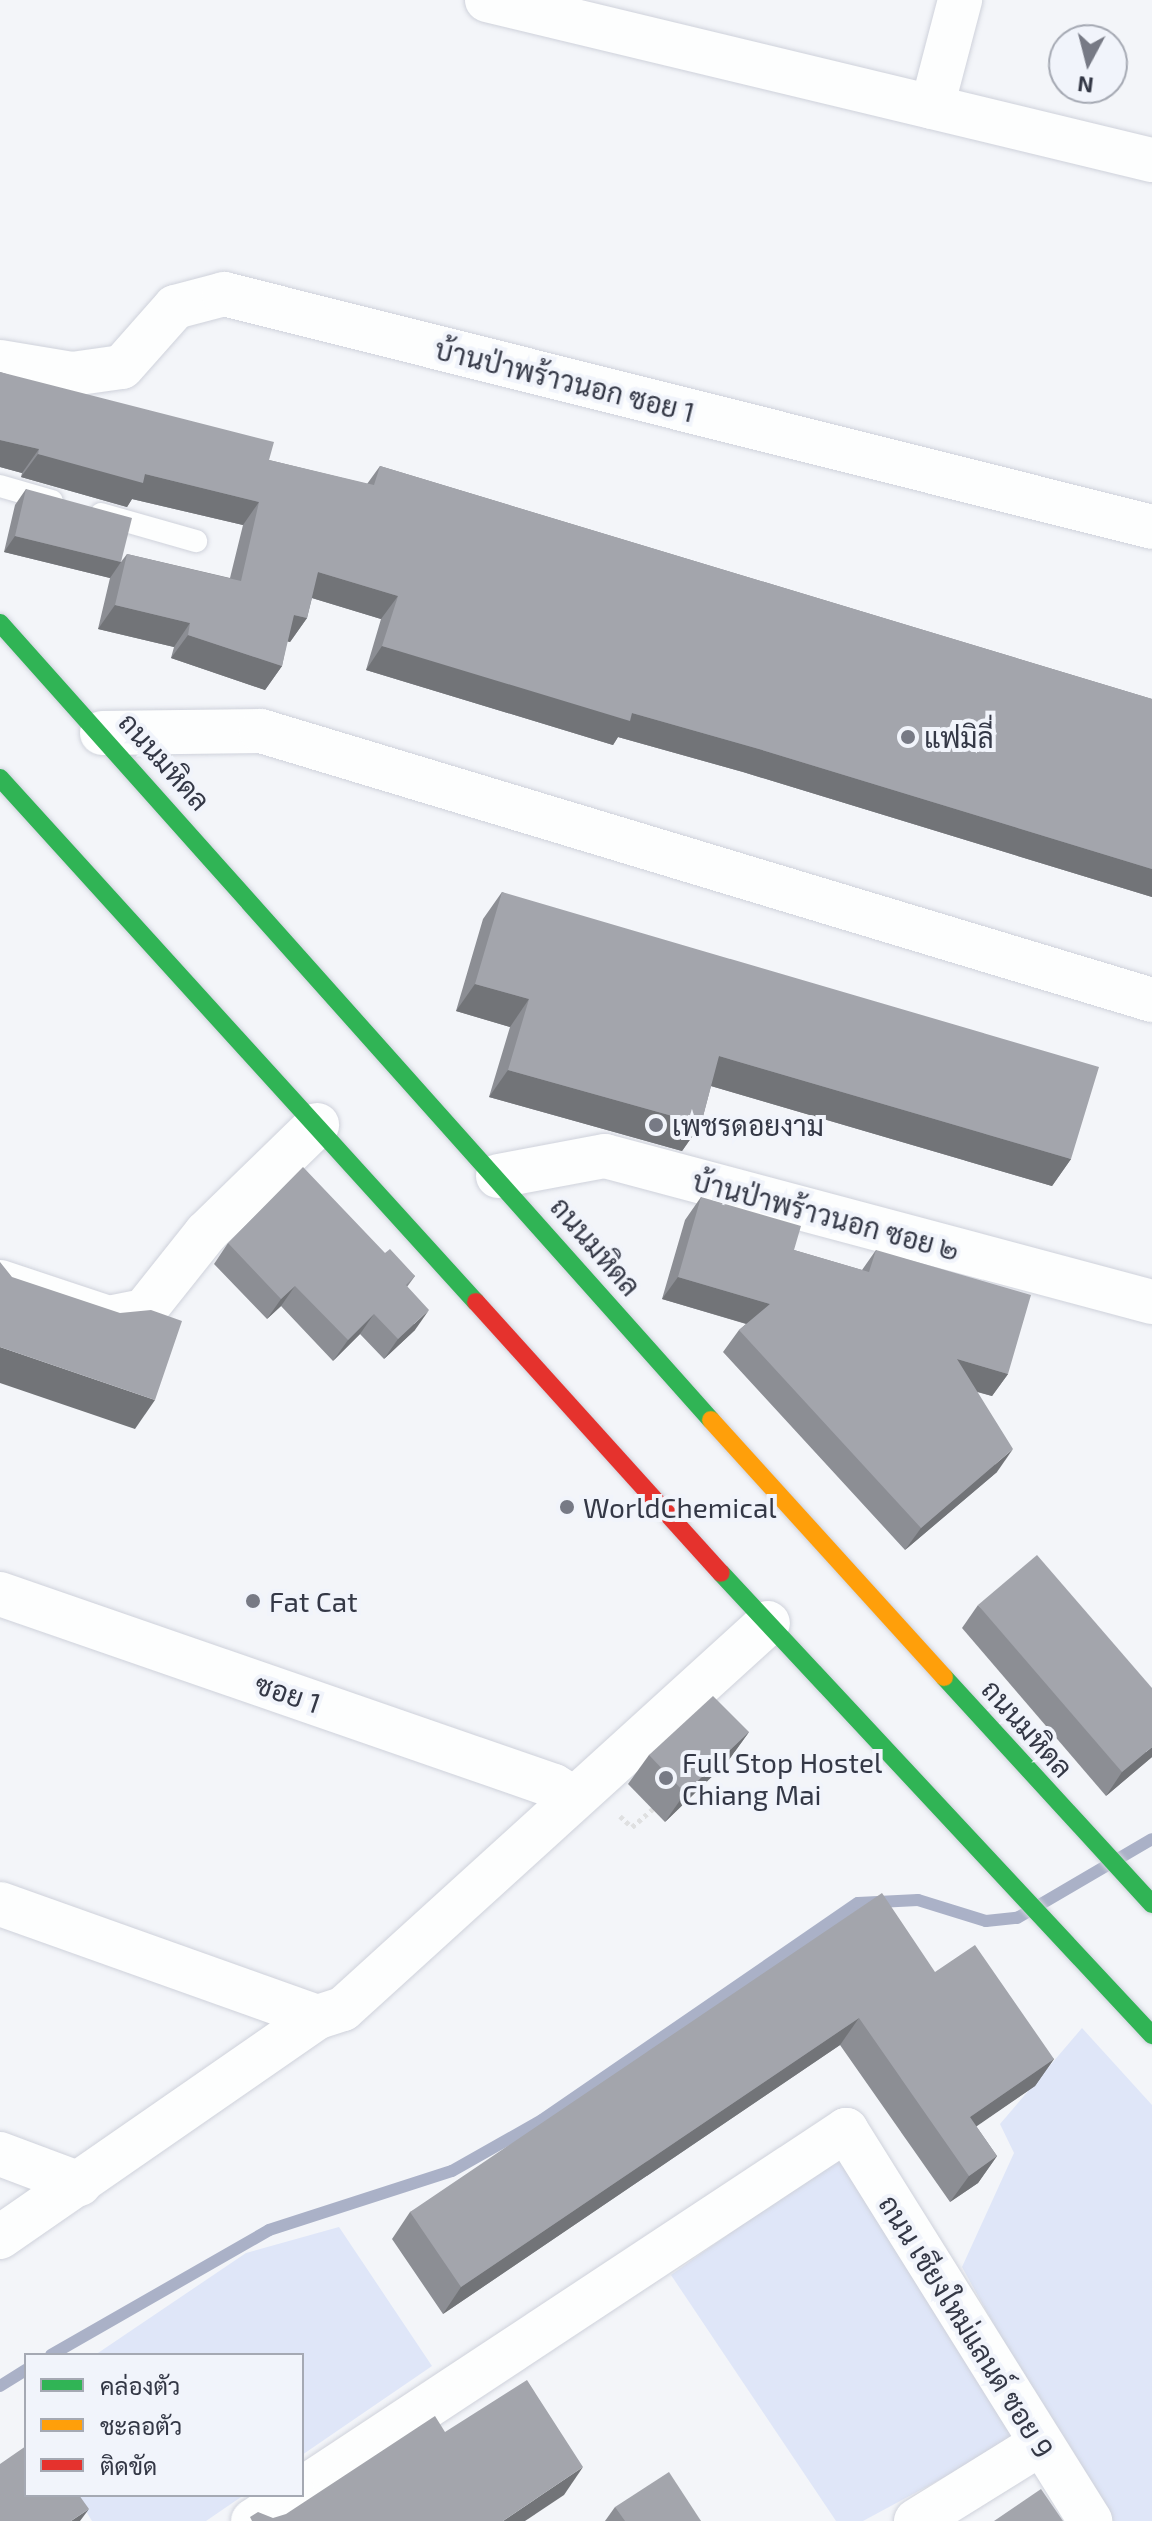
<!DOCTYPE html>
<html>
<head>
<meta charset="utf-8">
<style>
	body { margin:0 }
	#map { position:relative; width:1152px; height:2521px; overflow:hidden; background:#f3f5f9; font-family:"Exo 2",Sarabun,sans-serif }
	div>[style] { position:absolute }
	.green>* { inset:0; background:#dfe6f8 }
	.stream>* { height:12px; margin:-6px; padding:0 6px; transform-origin:6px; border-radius:6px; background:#aab1c7 }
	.path>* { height:5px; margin-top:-2.5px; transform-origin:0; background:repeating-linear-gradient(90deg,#dfe0e1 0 4px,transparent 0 8px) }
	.roads { filter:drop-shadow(0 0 2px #cfd2db) drop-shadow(0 0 2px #cfd2db) }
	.lane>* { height:22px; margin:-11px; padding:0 11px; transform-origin:11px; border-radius:11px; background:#fdfefe }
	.street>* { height:44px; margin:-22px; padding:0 22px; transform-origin:22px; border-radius:22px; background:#fdfefe }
	.fast>* { height:18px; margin:-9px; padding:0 9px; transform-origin:9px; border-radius:9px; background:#30b455 }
	.slow>* { height:18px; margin:-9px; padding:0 9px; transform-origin:9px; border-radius:9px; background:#ff9f0a }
	.jam>* { height:18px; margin:-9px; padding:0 9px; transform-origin:9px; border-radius:9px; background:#e5322d }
	.wall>* { inset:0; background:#8c8e94 }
	.shaded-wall>* { inset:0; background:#727478 }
	.building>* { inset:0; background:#a3a5ac }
	.dots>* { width:22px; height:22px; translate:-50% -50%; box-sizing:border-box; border:4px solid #f1f4fb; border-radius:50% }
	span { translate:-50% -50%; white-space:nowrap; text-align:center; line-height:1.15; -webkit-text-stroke:8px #f1f4fb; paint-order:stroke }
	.street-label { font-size:28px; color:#343846 }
	.poi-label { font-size:28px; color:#343846 }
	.left { translate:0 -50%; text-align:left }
	.legend { position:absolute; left:24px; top:2353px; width:280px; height:144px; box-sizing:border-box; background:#f1f4fb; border:2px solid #a5a9b3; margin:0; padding:10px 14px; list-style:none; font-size:24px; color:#343846 }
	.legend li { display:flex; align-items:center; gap:16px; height:40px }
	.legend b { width:40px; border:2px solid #a5a9b3 }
	.north { position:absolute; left:1048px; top:24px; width:80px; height:80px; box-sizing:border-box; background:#f1f4fb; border:2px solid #a5a9b3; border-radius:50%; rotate:187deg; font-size:22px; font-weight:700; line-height:32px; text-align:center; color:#343846 }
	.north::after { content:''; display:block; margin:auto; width:28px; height:36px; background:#777a85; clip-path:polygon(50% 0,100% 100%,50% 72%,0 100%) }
</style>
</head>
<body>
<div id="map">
	<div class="green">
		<i style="clip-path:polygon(1082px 2028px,1152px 2105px,1152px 2521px,1113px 2521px,1058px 2440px,962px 2267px,1014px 2153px,1000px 2124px)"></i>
		<i style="clip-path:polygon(844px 2152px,1021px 2436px,863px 2521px,836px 2521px,671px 2275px)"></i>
		<i style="clip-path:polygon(339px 2227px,432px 2366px,302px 2455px,302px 2355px,95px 2355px,246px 2253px)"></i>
		<i style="clip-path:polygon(76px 2495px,244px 2495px,206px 2521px,92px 2521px)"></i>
	</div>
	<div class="stream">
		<i style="left:51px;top:2355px;width:251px;rotate:-29.8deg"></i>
		<i style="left:269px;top:2230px;width:192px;rotate:-17.9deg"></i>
		<i style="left:452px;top:2171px;width:103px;rotate:-29.5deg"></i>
		<i style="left:542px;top:2120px;width:383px;rotate:-34.5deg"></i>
		<i style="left:858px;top:1903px;width:60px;rotate:-2.9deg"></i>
		<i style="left:918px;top:1900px;width:71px;rotate:17.2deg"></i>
		<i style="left:986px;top:1921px;width:31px;rotate:-6deg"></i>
		<i style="left:1017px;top:1918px;width:156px;rotate:-30.3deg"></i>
		<i style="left:0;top:2386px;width:31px;rotate:-32deg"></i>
	</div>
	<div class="path">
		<i style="left:620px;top:1816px;width:16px;rotate:43deg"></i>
		<i style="left:632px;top:1827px;width:28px;rotate:-41deg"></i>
	</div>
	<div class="roads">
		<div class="lane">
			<i style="left:0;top:486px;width:54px;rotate:16.1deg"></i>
			<i style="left:101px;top:514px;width:99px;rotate:15.9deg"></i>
		</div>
		<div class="street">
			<i style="left:487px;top:0;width:684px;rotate:13.53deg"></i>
			<i style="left:932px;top:107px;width:111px;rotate:-75.3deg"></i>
			<i style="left:0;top:362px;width:73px;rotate:9.5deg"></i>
			<i style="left:72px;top:374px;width:50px;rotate:-8deg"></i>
			<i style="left:122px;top:367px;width:80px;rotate:-48.5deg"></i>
			<i style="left:175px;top:307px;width:51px;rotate:-14.9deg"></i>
			<i style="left:224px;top:294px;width:957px;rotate:14.09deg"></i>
			<i style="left:102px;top:733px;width:159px;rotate:-0.7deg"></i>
			<i style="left:261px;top:731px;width:931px;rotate:16.8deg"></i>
			<i style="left:498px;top:1176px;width:109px;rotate:-10.6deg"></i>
			<i style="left:605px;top:1156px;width:566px;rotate:14.94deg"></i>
			<i style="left:0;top:1282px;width:114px;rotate:18.4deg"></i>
			<i style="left:108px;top:1318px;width:37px;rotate:-11deg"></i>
			<i style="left:144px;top:1311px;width:100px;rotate:-51.5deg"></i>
			<i style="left:206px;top:1233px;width:155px;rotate:-44.2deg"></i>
			<i style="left:0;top:1594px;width:586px;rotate:19.11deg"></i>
			<i style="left:554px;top:1786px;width:23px;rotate:31deg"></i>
			<i style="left:0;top:1904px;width:337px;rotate:19.6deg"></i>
			<i style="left:0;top:2154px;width:85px;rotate:20.6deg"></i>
			<i style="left:0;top:2237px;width:387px;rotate:-34.7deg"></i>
			<i style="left:318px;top:2017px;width:26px;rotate:-18deg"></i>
			<i style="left:343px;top:2009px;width:574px;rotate:-42.25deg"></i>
			<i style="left:302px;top:2489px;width:652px;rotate:-33.42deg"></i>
			<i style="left:846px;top:2130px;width:461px;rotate:58deg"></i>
			<i style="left:253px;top:2521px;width:48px;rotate:-33deg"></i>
			<i style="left:916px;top:2521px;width:146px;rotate:-31.8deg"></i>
		</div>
		<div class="fast">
			<i style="left:0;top:623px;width:1068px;rotate:48.26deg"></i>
			<i style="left:0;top:778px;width:708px;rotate:47.75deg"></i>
			<i style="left:721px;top:1573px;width:632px;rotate:46.99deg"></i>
			<i style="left:944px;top:1677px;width:308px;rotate:47.5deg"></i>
		</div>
		<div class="slow">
			<i style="left:711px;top:1420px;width:347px;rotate:47.8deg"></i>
		</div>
		<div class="jam">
			<i style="left:476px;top:1302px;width:365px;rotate:47.9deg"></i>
		</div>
	</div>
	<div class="wall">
		<i style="clip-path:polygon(0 372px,269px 460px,367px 484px,380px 466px,1152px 699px,1152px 897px,743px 772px,618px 737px,613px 745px,366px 670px,381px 619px,312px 598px,307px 618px,290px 642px,287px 641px,282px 666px,265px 690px,171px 658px,174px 647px,98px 629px,110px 578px,4px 552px,15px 505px,26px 489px,121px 562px,127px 554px,230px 578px,243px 525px,132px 499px,127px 507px,21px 477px,22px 473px,0 467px)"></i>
		<i style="clip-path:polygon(502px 892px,1071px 1159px,1052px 1186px,711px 1086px,701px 1124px,682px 1151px,489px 1097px,510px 1027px,456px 1011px,483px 919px)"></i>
		<i style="clip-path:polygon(701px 1197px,794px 1250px,862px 1270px,876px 1250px,1008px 1374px,992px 1396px,977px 1392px,997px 1472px,905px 1550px,723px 1352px,739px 1330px,746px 1324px,662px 1299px,685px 1220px)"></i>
		<i style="clip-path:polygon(228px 1243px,385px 1253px,415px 1276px,407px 1287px,415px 1330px,384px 1359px,360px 1334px,333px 1361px,281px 1306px,267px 1319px,214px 1264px)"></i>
		<i style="clip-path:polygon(978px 1605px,1152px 1757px,1106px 1796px,962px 1628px)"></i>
		<i style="clip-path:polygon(749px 1732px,728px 1761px,665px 1822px,628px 1784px,649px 1755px)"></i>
		<i style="clip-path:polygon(935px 1972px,1054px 2059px,1035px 2086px,976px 2126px,997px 2156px,978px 2183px,950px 2202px,840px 2045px,443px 2314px,392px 2239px,410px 2212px)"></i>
		<i style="clip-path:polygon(615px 2507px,701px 2521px,605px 2521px)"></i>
	</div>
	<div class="shaded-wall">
		<i style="clip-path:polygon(0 440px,39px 449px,22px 473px,0 467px)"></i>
		<i style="clip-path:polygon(38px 454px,145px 474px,259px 502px,243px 525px,132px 499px,127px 507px,21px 477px)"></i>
		<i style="clip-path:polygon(15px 536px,121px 562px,110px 578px,4px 552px)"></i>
		<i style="clip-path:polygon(318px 572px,398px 596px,381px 619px,302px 595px)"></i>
		<i style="clip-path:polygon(115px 605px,190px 623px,174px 647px,98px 629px)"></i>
		<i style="clip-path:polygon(294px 615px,307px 618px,290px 642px,277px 639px)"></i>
		<i style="clip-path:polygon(188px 635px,282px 666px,265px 690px,171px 658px)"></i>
		<i style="clip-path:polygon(382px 646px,632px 713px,759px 749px,1152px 869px,1152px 897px,743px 772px,618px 737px,613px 745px,366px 670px)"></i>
		<i style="clip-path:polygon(475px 984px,529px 999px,510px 1027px,456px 1011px)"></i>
		<i style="clip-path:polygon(719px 1056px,1071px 1159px,1052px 1186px,701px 1083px)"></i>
		<i style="clip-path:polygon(508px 1070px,701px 1124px,682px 1151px,489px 1097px)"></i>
		<i style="clip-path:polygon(678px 1277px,770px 1304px,754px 1326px,662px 1299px)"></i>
		<i style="clip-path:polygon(295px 1286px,281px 1306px,267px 1319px,281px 1299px)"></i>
		<i style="clip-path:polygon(429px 1310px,415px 1330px,384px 1359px,398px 1339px)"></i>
		<i style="clip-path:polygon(374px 1314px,360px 1334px,333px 1361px,348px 1340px)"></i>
		<i style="clip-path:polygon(0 1347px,155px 1400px,135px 1429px,0 1383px)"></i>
		<i style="clip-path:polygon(957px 1359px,1008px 1374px,992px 1396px,941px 1381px)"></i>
		<i style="clip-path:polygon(1013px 1449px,997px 1472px,905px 1550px,921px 1528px)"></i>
		<i style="clip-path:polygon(749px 1732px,728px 1761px,665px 1822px,685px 1793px)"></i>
		<i style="clip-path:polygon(1152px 1747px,1152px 1757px,1106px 1796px,1122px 1772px)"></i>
		<i style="clip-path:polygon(859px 2018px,840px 2045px,443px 2314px,461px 2287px)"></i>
		<i style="clip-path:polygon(1054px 2059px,1035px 2086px,951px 2144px,970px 2117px)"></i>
		<i style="clip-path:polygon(997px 2156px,978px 2183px,950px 2202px,969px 2176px)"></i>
		<i style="clip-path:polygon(583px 2467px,564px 2495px,525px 2521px,503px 2521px)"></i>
		<i style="clip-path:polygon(89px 2509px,80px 2521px,71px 2521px)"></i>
	</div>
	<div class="building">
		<i style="clip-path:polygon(0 372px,274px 442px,269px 460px,374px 485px,380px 466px,1152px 699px,1152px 869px,759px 749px,632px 713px,630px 721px,382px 646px,398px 596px,318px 572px,307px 618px,294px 615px,282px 666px,188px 635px,190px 623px,115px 605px,127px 554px,241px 581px,259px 502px,145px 474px,143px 483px,38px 454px,39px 449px,0 440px)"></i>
		<i style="clip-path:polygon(26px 489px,132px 518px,121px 562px,15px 536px)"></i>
		<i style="clip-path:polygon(502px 892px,1099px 1067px,1071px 1159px,719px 1056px,701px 1124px,508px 1070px,529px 999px,475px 984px)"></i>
		<i style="clip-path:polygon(303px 1167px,385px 1253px,390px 1249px,415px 1276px,406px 1285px,429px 1310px,398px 1339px,374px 1314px,348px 1340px,295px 1286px,281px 1299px,228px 1243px)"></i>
		<i style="clip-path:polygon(701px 1197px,801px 1226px,794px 1250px,869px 1272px,876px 1250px,1031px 1295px,1008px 1374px,957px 1359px,1013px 1449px,921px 1528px,739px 1330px,770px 1304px,678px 1277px)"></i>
		<i style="clip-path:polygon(0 1262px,12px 1277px,120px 1313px,151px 1310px,182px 1321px,155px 1400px,0 1347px)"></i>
		<i style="clip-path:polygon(1037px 1555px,1152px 1688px,1152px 1747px,1122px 1772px,978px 1605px)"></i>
		<i style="clip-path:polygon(713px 1696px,749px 1732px,685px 1793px,649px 1755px)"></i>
		<i style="clip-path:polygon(882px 1893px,935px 1972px,975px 1945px,1054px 2059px,970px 2117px,997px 2156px,969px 2176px,859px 2018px,461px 2287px,410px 2212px)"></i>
		<i style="clip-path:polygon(527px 2380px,583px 2467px,503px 2521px,252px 2521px,250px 2517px,258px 2512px,273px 2518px,286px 2514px,435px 2416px,445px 2432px)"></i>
		<i style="clip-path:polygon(26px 2446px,26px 2495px,79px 2495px,89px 2509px,71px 2521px,0 2521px,0 2464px)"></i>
		<i style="clip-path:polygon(669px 2472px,701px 2521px,625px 2521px,615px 2507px)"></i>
		<i style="clip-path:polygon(1041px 2489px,1063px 2521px,994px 2521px)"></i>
	</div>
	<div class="dots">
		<i style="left:908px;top:737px;background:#777a85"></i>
		<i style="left:656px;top:1125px;background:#777a85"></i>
		<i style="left:567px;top:1507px;background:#777a85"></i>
		<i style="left:253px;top:1601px;background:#777a85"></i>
		<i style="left:666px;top:1778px;background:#777a85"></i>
	</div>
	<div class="street-label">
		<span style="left:565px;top:380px;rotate:14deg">บ้านป่าพร้าวนอก ซอย 1</span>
		<span style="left:165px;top:761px;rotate:48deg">ถนนมหิดล</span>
		<span style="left:826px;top:1215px;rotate:15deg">บ้านป่าพร้าวนอก ซอย ๒</span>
		<span style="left:596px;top:1246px;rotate:49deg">ถนนมหิดล</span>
		<span style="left:288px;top:1693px;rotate:19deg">ซอย 1</span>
		<span style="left:1028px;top:1728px;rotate:48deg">ถนนมหิดล</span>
		<span style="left:967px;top:2326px;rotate:58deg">ถนน เชียงใหม่แลนด์ ซอย 9</span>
	</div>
	<div class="poi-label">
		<span class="left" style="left:924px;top:737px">แฟมิลี่</span>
		<span class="left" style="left:672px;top:1125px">เพชรดอยงาม</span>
		<span class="left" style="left:583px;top:1507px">WorldChemical</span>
		<span class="left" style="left:269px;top:1601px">Fat Cat</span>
		<span class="left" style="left:682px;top:1778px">Full Stop Hostel<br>Chiang Mai</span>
	</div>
	<ul class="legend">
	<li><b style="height:10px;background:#30b455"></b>คล่องตัว</li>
	<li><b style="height:10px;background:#ff9f0a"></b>ชะลอตัว</li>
	<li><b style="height:10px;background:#e5322d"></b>ติดขัด</li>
	</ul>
	<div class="north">N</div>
</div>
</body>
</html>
